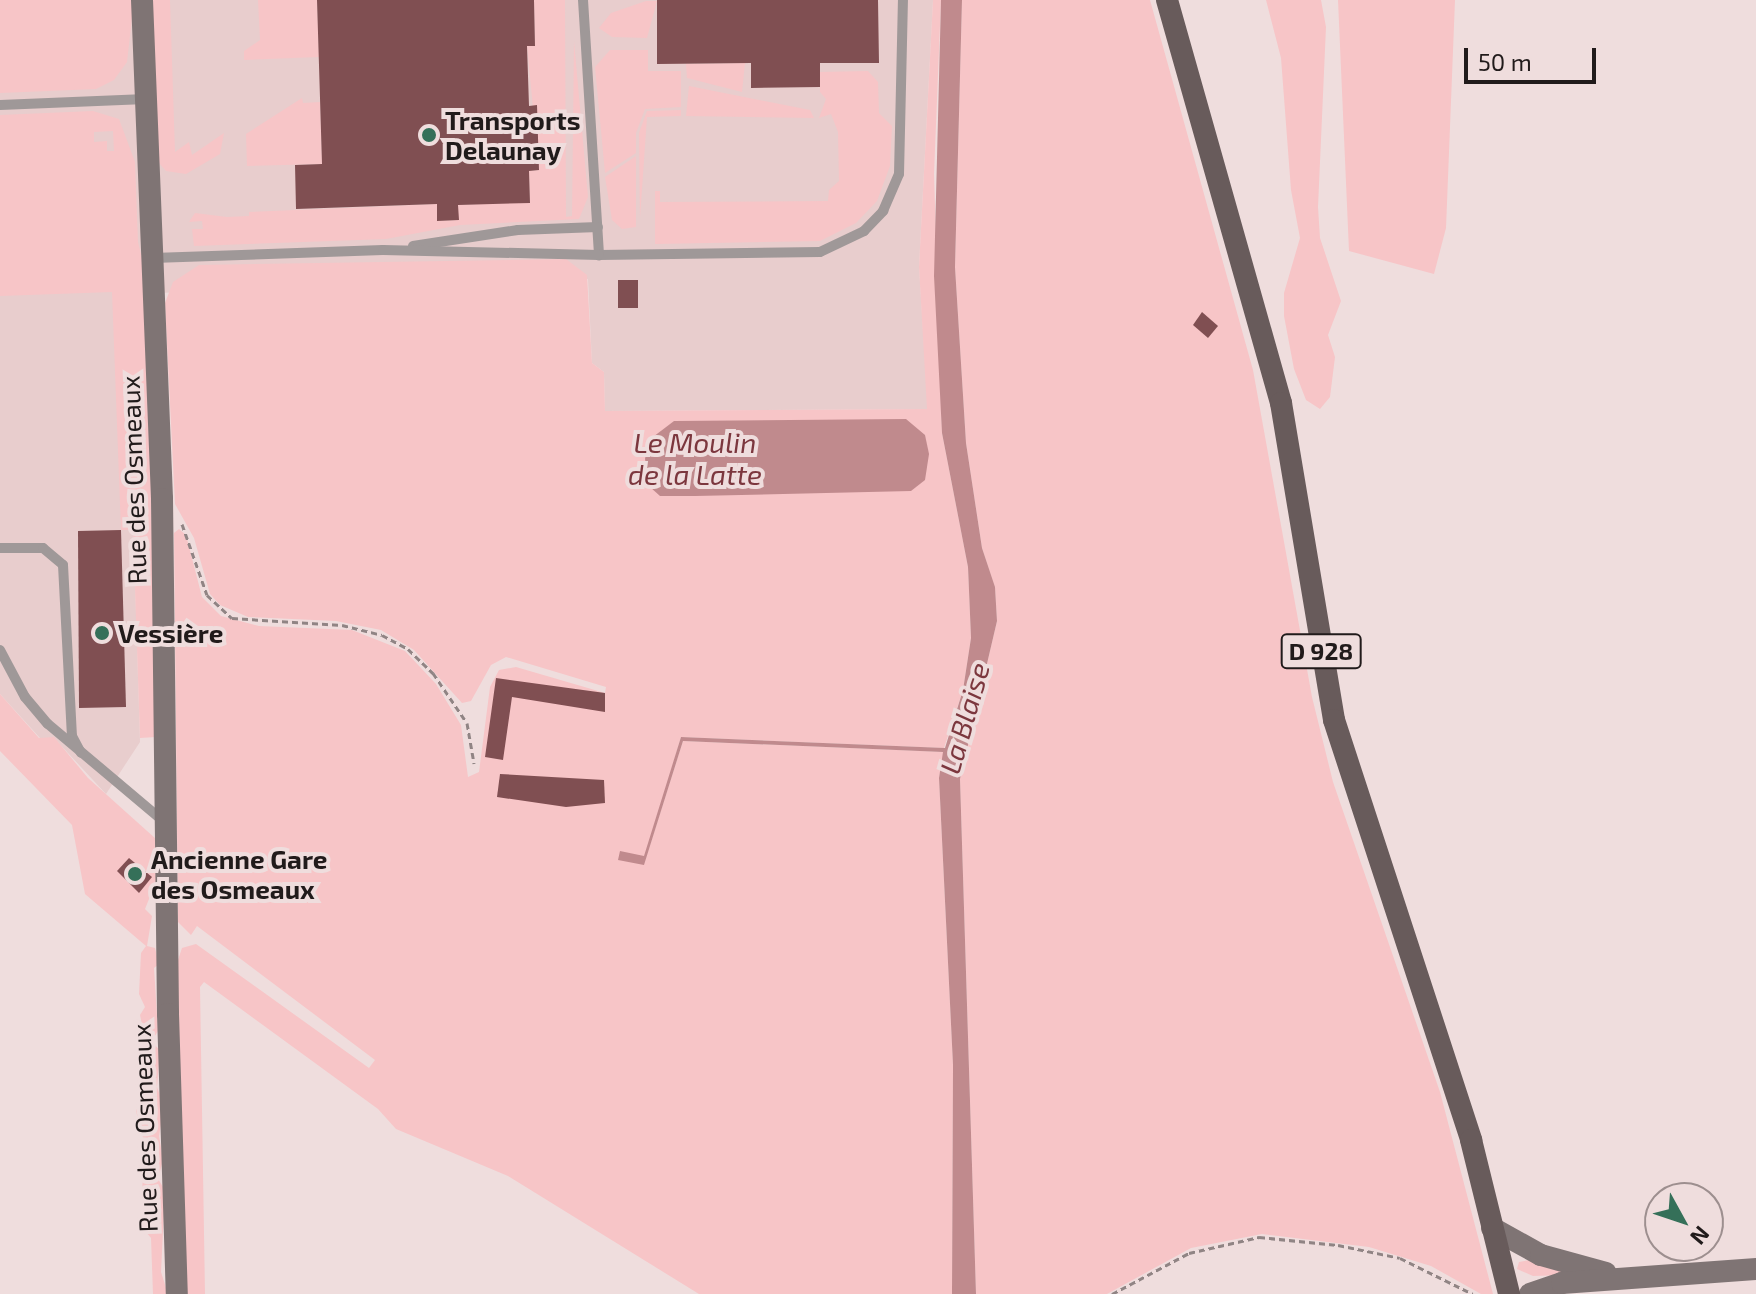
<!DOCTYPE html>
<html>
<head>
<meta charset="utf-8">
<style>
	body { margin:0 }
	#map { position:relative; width:1756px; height:1294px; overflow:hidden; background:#efdddd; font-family:"Exo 2",sans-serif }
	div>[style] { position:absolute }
	.built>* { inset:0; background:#e8cdcd }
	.green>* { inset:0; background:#f7c5c7 }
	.water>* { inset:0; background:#c08a8d }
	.building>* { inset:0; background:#804f52 }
	.path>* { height:3px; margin-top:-1.5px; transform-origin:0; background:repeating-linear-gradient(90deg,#908484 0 6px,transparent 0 10px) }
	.service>* { height:10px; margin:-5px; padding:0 5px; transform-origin:5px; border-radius:5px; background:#9f9898 }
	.secondary>* { height:22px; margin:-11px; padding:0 11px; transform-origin:11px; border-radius:11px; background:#7f7474 }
	.primary>* { height:22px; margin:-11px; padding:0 11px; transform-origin:11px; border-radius:11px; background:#685b5b }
	.dots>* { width:22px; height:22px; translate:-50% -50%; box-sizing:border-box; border:4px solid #efdddd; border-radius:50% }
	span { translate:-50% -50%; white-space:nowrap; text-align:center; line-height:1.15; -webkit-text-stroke:8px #efdddd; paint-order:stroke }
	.shield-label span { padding:2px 6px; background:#efdddd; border:2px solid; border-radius:6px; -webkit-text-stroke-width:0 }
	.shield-label { font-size:24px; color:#211b1b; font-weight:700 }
	.poi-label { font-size:26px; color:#211b1b; font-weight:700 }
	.left { translate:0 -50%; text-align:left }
	.street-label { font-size:26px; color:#211b1b }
	.water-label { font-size:28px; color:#7c373e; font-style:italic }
	.north { position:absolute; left:1644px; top:1182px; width:80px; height:80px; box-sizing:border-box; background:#efdddd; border:2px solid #9d8f8f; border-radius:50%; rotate:130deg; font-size:22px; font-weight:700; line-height:32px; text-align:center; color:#211b1b }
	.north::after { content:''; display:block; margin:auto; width:28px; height:36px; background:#357059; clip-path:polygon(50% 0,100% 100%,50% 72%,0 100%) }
	.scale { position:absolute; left:1464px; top:48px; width:132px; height:36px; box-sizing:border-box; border:4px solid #211b1b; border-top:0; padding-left:10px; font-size:24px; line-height:28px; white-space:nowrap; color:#211b1b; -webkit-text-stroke:6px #efdddd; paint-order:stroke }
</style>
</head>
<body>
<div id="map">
	<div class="built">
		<i style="clip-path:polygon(0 0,933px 0,919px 267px,928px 409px,605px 411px,604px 372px,592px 363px,588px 279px,126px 294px,140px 742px,106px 794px,54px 738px,40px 738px,0 694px)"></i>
	</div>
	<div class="green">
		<i style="clip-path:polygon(0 0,134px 0,127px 62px,114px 80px,96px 89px,0 93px)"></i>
		<i style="clip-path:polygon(150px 0,170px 0,175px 152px,189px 142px,192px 155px,224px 133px,220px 154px,186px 174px,166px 171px,159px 163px)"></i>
		<i style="clip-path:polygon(258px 0,317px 0,319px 57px,244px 60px,244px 51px,260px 40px)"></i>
		<i style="clip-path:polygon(534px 0,565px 0,566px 217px,572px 216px,574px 41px,588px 197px,579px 219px,460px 225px,386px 239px,194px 246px,192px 229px,203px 229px,202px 221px,189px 222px,195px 213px,227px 217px,249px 216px,249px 212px,437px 204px,437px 221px,458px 220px,458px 205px,530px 202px,529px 171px,539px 170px,527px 46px,535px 45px)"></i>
		<i style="clip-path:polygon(933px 0,941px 0,934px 174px,942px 433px,968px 567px,971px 638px,963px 690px,944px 748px,681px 737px,644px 864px,683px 741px,944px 752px,939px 778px,953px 1065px,952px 1294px,699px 1294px,508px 1176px,396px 1129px,378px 1109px,204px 982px,200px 987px,205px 1294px,185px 1294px,177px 963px,182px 948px,196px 944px,369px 1068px,375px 1060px,197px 926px,191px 935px,178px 922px,174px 533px,179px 529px,186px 535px,202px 597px,221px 616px,259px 626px,352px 630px,405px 651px,436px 684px,461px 725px,468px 777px,479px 772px,490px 687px,499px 670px,516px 667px,605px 693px,606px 687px,506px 657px,491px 665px,471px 701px,462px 703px,414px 650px,381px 630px,336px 621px,248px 617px,220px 605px,210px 594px,194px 538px,175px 504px,165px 303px,173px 282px,199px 265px,566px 259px,587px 275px,592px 363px,604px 372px,605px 411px,927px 409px,919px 267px)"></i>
		<i style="clip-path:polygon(962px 0,1150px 0,1253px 370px,1312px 697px,1333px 782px,1440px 1092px,1493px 1294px,1481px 1294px,1431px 1266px,1369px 1247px,1262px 1234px,1191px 1248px,1107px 1294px,976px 1294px,960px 779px,997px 621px,995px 588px,982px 548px,966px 443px,955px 267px)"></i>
		<i style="clip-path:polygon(1266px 0,1321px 0,1326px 27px,1318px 207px,1320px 238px,1341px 301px,1328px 335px,1335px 357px,1330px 397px,1320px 409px,1306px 400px,1294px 369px,1284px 316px,1284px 293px,1300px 238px,1291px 190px,1281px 58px)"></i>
		<i style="clip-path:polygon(1338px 0,1455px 0,1446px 228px,1434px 274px,1349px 251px)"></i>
		<i style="clip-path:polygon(646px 1px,657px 1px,647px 38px,612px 37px,599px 28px,611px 13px)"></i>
		<i style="clip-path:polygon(610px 50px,648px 50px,648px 71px,681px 71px,681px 107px,645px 109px,636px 133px,636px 153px,605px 173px,595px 67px)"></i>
		<i style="clip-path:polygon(745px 63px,742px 92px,687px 78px,686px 64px)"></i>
		<i style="clip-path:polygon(868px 71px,878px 82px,879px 113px,892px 126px,890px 166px,877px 201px,856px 223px,820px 241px,655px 244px,655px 191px,660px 191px,660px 202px,828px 201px,829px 190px,839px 181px,838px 132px,831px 114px,819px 118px,826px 99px,820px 92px,820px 72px)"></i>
		<i style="clip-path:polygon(689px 86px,810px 110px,814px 118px,686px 116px)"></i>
		<i style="clip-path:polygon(302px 98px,303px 103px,320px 102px,322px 164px,247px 166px,246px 134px)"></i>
		<i style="clip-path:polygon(681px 110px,681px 116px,647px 117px,640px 218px,639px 133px,647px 111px)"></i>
		<i style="clip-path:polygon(evenodd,93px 111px,119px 119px,135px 162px,138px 242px,147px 278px,156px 737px,140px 738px,133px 530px,121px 530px,112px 292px,0 296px,0 115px,93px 111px,113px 131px,114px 151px,107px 151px,107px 141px,94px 142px,94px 132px,113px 131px)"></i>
		<i style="clip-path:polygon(636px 156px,636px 227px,622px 229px,612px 220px,605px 177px)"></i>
		<i style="clip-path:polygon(0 694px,39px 738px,54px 737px,88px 778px,156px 839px,161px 869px,145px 909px,152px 916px,147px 946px,155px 948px,159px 964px,154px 968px,158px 1031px,151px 1042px,160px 1050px,157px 1087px,164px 1107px,159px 1136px,163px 1160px,158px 1179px,165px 1190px,161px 1272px,168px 1294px,153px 1294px,151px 1238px,141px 1226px,144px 1142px,136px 1111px,147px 1088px,140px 1076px,146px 1043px,140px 1015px,145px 1007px,139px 994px,141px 953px,146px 946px,85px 894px,72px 825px,0 751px)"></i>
		<i style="clip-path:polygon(1530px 1260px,1560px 1269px,1566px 1275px,1533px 1276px,1517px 1269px,1519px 1262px)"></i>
	</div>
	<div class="water">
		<i style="clip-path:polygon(941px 0,962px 0,955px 267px,966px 443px,982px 548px,995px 587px,997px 621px,960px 779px,976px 1294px,952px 1294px,953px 1065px,939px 778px,943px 752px,683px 741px,644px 865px,618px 860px,620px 851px,644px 856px,681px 737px,945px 748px,963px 690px,971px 638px,968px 567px,942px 433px,934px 276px)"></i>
		<i style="clip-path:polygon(906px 419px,925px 435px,929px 454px,925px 480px,911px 491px,695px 496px,660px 496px,650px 487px,645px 459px,649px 440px,674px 421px)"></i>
	</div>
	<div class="building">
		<i style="clip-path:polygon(317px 0,534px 0,535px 46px,527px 46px,529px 106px,537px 105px,539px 170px,529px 171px,530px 203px,458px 205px,459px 220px,437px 221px,437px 204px,296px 209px,295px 165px,322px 164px)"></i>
		<i style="clip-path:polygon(657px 0,878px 0,879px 63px,820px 63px,820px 87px,751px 88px,751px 63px,657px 64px)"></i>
		<i style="clip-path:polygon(618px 280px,638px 280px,638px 308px,618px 308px)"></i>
		<i style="clip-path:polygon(1202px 312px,1218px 326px,1208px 338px,1193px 325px)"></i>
		<i style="clip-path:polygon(121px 530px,126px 707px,79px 708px,78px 531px)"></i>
		<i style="clip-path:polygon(496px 678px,605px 693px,605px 712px,512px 697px,503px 760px,485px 757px)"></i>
		<i style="clip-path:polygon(500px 774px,604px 780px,605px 803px,566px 807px,497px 797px)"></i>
		<i style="clip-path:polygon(129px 858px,152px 877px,139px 893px,117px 871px)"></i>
	</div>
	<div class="path">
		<i style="left:182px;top:524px;width:75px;rotate:70.6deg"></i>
		<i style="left:207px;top:595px;width:34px;rotate:43deg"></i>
		<i style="left:232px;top:618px;width:110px;rotate:3.6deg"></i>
		<i style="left:342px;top:625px;width:41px;rotate:14deg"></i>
		<i style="left:382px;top:635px;width:30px;rotate:28deg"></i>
		<i style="left:408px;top:649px;width:35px;rotate:44deg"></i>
		<i style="left:433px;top:673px;width:60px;rotate:55.8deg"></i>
		<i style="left:467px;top:723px;width:41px;rotate:80.1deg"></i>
		<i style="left:1112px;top:1294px;width:87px;rotate:-28deg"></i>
		<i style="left:1189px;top:1253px;width:72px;rotate:-12.9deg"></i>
		<i style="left:1259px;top:1237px;width:79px;rotate:5.8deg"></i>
		<i style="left:1338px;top:1245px;width:63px;rotate:11.8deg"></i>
		<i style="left:1400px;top:1258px;width:81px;rotate:26.3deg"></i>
	</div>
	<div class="service">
		<i style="left:583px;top:0;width:256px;rotate:86.4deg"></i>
		<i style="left:599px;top:255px;width:221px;rotate:-0.8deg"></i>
		<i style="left:820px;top:252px;width:49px;rotate:-25.5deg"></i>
		<i style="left:864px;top:231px;width:28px;rotate:-46deg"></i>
		<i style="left:883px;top:211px;width:40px;rotate:-66.6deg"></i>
		<i style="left:899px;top:174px;width:174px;rotate:-88.7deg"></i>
		<i style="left:0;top:105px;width:146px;rotate:-2.4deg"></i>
		<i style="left:413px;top:246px;width:106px;rotate:-8.7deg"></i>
		<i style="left:518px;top:230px;width:80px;rotate:-2.1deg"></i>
		<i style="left:153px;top:258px;width:230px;rotate:-2deg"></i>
		<i style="left:383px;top:250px;width:216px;rotate:1.3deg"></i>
		<i style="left:0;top:548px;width:43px"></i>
		<i style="left:43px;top:548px;width:26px;rotate:40deg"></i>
		<i style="left:63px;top:565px;width:171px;rotate:87deg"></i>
		<i style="left:72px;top:736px;width:19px;rotate:62deg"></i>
		<i style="left:0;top:650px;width:53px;rotate:62deg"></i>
		<i style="left:25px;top:697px;width:35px;rotate:50deg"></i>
		<i style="left:48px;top:724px;width:149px;rotate:40.1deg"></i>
	</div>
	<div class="secondary">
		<i style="left:142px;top:0;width:499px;rotate:87.7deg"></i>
		<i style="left:162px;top:499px;width:515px;rotate:89.33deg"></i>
		<i style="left:168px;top:1014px;width:280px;rotate:88.2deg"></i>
		<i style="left:1492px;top:1228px;width:56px;rotate:28.9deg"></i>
		<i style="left:1541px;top:1255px;width:67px;rotate:15.5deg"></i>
		<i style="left:1530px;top:1294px;width:34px;rotate:-19deg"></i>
		<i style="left:1562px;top:1283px;width:195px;rotate:-4.1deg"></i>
	</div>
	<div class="primary">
		<i style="left:1167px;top:0;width:419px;rotate:74.2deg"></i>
		<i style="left:1281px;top:403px;width:321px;rotate:80.5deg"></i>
		<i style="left:1334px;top:720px;width:442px;rotate:71.9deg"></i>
		<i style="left:1471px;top:1140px;width:159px;rotate:76.1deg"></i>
	</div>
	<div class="dots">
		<i style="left:429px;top:135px;background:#357059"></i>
		<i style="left:102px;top:633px;background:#357059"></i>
		<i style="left:135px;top:874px;background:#357059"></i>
	</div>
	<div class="shield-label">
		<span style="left:1321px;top:651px">D 928</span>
	</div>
	<div class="poi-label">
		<span class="left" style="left:445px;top:135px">Transports<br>Delaunay</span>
		<span class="left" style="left:118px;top:633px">Vessière</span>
		<span class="left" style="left:151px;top:874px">Ancienne Gare<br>des Osmeaux</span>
	</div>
	<div class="street-label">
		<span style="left:133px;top:480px;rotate:-92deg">Rue des Osmeaux</span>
		<span style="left:144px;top:1128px;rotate:-92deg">Rue des Osmeaux</span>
	</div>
	<div class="water-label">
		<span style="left:695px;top:458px">Le Moulin<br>de la Latte</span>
		<span style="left:964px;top:718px;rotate:-74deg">La Blaise</span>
	</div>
	<div class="north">N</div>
	<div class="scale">50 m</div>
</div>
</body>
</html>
